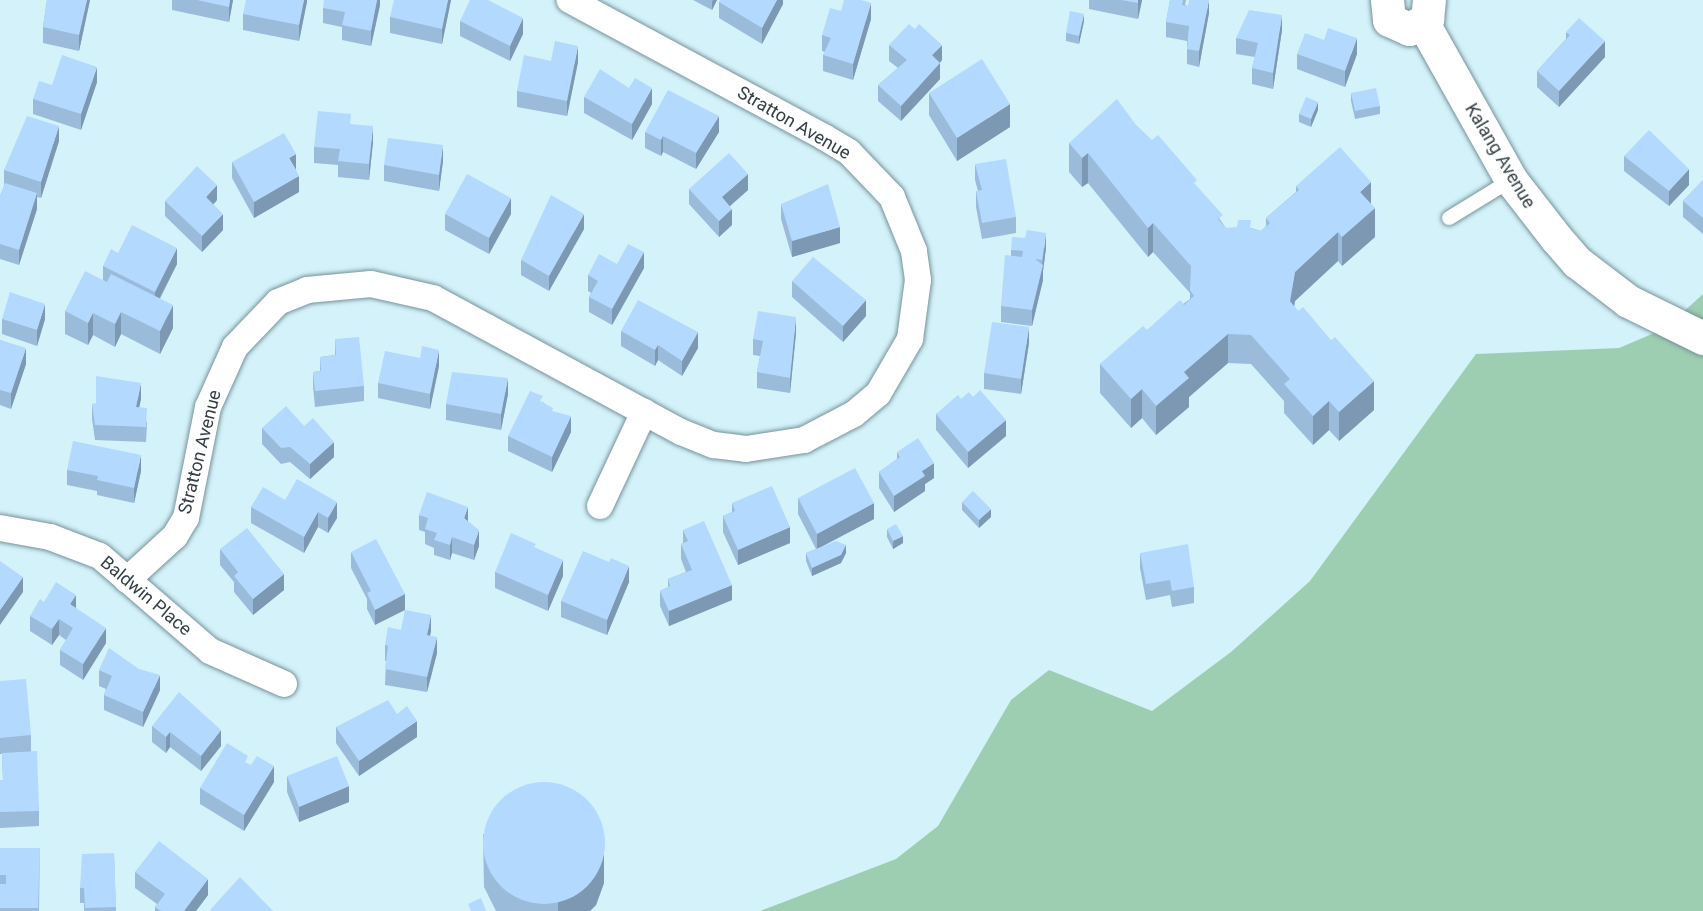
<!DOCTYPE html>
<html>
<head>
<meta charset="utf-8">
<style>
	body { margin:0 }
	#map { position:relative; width:1703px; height:911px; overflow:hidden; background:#d4f2fa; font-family:Roboto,sans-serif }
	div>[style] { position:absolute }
	.green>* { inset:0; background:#9eceb1 }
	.roads { filter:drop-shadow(0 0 2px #77929a) drop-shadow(0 0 2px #77929a) }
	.service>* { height:14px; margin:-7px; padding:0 7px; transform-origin:7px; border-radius:7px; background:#fff }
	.minor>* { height:26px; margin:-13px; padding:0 13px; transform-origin:13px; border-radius:13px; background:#fff }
	.tertiary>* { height:33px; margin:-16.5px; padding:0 16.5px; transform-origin:16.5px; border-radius:16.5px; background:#fff }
	.wall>* { inset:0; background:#9abbda }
	.shaded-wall>* { inset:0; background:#7d98b2 }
	.building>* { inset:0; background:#b3d9fe }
	.round { border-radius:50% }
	span { translate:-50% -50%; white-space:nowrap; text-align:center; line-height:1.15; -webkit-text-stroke:5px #fff; paint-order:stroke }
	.street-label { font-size:18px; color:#343f43 }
</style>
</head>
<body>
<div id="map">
	<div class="green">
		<i style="clip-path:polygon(1703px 294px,1703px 911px,760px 911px,896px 859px,938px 826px,1011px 700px,1049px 670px,1152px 711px,1231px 652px,1310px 581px,1476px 354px,1619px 348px,1666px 328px)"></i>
	</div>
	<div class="roads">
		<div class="service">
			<i style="left:1449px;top:218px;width:73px;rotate:-31.5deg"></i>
		</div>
		<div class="minor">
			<i style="left:600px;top:506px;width:104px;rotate:-64.9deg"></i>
			<i style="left:0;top:528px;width:51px;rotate:10.2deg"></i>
			<i style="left:50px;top:537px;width:53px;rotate:20.8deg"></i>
			<i style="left:100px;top:556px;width:145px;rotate:40.8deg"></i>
			<i style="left:210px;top:651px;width:81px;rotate:24deg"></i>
			<i style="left:127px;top:580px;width:65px;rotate:-42.5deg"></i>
			<i style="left:175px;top:536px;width:21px;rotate:-59deg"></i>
			<i style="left:186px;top:518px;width:113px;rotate:-78.8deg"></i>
			<i style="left:208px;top:407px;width:66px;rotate:-65.8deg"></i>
			<i style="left:235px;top:347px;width:62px;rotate:-46.3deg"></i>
			<i style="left:278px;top:302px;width:31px;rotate:-22deg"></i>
			<i style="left:307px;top:290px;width:64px;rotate:-5.4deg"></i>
			<i style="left:371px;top:284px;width:64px;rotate:12.7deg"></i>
			<i style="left:433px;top:298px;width:282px;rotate:28.4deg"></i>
			<i style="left:681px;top:432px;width:35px;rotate:22deg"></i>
			<i style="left:714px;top:445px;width:32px;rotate:7deg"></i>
			<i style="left:746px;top:449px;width:59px;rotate:-8.8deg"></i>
			<i style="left:804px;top:440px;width:56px;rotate:-27.5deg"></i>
			<i style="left:854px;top:414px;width:31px;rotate:-40deg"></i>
			<i style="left:878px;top:394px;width:64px;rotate:-59.8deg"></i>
			<i style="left:910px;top:339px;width:60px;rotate:-82.3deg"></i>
			<i style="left:918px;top:280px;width:29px;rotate:-98deg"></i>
			<i style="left:914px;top:251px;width:58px;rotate:-112.2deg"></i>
			<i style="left:892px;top:197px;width:62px;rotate:-133.7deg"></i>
			<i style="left:849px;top:152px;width:29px;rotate:-149deg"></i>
			<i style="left:824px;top:137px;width:289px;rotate:-151.7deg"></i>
		</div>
		<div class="tertiary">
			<i style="left:1387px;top:0;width:20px;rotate:84deg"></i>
			<i style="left:1389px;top:20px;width:22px;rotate:24deg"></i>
			<i style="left:1409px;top:29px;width:21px;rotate:-29deg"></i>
			<i style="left:1427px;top:19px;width:19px;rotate:-84deg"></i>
			<i style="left:1423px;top:23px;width:180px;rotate:60.7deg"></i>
			<i style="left:1511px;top:180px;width:73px;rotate:52.2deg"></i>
			<i style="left:1556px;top:238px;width:32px;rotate:49deg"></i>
			<i style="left:1577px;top:262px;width:64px;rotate:37.4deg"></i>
			<i style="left:1628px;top:301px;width:84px;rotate:26.3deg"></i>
		</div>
	</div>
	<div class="wall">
		<i style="clip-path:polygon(47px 0,90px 0,79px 51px,43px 43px,43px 27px)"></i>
		<i style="clip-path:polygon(172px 0,233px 0,229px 22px,172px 10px)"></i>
		<i style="clip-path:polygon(307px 0,299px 41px,243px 30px,243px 14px)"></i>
		<i style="clip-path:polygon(380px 0,380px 5px,371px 46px,342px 40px,342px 27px,323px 23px,323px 8px)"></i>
		<i style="clip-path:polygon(451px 0,442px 44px,390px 33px,390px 17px)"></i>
		<i style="clip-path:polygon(693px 0,717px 0,712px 10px)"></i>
		<i style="clip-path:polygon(783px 0,783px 4px,762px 44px,719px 18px,719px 2px)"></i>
		<i style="clip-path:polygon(1089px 0,1142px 0,1138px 19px,1089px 9px)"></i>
		<i style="clip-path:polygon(1170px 0,1186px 0,1185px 5px,1209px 13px,1199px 67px,1187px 64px,1187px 41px,1166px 37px,1166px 22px)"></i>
		<i style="clip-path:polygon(871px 19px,853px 80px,823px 71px,823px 55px,825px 52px,822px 51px,822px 35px)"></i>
		<i style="clip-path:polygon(460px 21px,523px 34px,510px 61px,460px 36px)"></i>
		<i style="clip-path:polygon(1084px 21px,1079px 44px,1066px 41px,1066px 33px)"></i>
		<i style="clip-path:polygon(1282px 30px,1273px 89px,1252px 84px,1252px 68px,1255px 57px,1236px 54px,1236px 38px)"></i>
		<i style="clip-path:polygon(1566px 32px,1605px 57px,1559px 107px,1537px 87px,1537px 71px,1566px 39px)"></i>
		<i style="clip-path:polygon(889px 45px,942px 60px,940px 63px,940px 79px,901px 121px,878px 101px,878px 85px,898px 68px,889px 61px)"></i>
		<i style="clip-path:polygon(1297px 54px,1357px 54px,1345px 87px,1297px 69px)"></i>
		<i style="clip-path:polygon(578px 62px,567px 116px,517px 107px,517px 91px)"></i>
		<i style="clip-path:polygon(97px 82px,81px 130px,33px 114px,33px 99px,52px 85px)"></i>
		<i style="clip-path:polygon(929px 93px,1010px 127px,957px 161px,929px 115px)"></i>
		<i style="clip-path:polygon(1351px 93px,1380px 106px,1380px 114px,1355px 119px,1351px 101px)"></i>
		<i style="clip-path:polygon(584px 97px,652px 104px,632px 140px,584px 113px)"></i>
		<i style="clip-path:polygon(1318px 110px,1311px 127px,1299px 122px,1299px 114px)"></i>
		<i style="clip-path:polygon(351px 124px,373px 142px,369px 180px,338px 177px,338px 165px,314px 163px,314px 147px)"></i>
		<i style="clip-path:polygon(1136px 125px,1197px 187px,1226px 228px,1251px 228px,1261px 231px,1266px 226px,1266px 218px,1296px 192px,1296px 186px,1371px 204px,1375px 237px,1342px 266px,1338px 261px,1295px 301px,1294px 306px,1374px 410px,1339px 441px,1329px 430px,1313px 445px,1284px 413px,1284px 401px,1251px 364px,1228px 363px,1189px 397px,1189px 407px,1156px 435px,1142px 418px,1131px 428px,1100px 393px,1100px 364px,1190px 299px,1190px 293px,1153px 252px,1148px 257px,1088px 183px,1082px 187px,1069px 172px,1069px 143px)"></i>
		<i style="clip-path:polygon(645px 132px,719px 132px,696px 169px,663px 152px,661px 156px,645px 148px)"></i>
		<i style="clip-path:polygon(59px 141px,41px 198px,37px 197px,37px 209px,19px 265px,0 259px,0 196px,4px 186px,4px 170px)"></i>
		<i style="clip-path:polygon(1624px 156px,1689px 185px,1669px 206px,1624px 171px)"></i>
		<i style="clip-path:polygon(443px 161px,439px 191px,384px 181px,384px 165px)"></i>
		<i style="clip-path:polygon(232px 162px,296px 170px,299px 192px,254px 218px,232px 178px)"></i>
		<i style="clip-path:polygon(975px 164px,1016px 217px,1016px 233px,982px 239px,976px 207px,976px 191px,978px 191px,975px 180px)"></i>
		<i style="clip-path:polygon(1703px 180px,1703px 234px,1683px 217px,1683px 201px)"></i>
		<i style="clip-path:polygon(689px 189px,748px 190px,730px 206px,732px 225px,719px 237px,689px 204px)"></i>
		<i style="clip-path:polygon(217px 200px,213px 205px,223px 230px,202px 252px,165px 216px,165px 201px)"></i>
		<i style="clip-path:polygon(781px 204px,840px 243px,792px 257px,781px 219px)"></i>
		<i style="clip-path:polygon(445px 214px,511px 214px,489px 254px,445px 230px)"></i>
		<i style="clip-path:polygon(584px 229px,549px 291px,521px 275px,521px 260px)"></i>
		<i style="clip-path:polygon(1046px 248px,1043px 271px,1043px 280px,1032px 326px,1001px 322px,1001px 306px,1011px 256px,1011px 250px)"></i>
		<i style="clip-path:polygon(118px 253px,177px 264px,160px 299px,173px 328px,160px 354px,121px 334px,115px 347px,93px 335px,88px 345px,65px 334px,65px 311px,103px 280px,103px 266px)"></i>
		<i style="clip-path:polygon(617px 264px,644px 268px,612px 325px,589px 312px,589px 297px,591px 293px,588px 291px,588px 275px)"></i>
		<i style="clip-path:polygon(792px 281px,866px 316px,843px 342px,792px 297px)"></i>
		<i style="clip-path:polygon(2px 319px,45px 319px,37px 346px,2px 334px)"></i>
		<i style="clip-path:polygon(621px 331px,698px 348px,682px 376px,658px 360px,655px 366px,621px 346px)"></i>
		<i style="clip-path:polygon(796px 333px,790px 393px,757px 388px,757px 372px,760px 356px,753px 355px,753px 339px)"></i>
		<i style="clip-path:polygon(335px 339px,364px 386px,364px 401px,315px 407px,313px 387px,313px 372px,320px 371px,320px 357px,335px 355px)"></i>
		<i style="clip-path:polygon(0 340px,26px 364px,11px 409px,0 405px)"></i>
		<i style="clip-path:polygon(1029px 343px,1021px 394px,984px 389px,984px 373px)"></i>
		<i style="clip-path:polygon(439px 366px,430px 409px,378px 398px,378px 383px)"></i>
		<i style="clip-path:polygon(508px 394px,501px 430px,446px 420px,446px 404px)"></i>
		<i style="clip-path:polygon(141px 399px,139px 407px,147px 423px,146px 442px,95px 440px,92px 419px,92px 404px)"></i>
		<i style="clip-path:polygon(961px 399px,1006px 436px,968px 468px,936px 430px,936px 414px)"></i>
		<i style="clip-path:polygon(543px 402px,553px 412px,571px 432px,552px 472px,508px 451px,508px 436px)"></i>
		<i style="clip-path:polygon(304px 426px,334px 457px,310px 479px,290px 462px,281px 464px,262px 444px,262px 428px)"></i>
		<i style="clip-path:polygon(897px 452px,934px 478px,925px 484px,925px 491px,894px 512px,879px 488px,879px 472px,897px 459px)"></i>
		<i style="clip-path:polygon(67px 470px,141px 471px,134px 503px,97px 495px,97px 491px,67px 485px)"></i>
		<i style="clip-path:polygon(798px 498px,874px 519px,821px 547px,846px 553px,841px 563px,812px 576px,806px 561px,806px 553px,816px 549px,798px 514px)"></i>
		<i style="clip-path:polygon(285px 500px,337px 518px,328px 533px,318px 527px,304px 553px,251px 523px,251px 507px)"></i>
		<i style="clip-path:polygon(962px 502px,991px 517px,979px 528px,962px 510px)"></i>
		<i style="clip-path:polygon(732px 503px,790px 543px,738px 565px,723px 532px,723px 516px,732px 512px)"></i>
		<i style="clip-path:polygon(419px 515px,468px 521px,479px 546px,474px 560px,452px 553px,450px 560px,434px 555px,434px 548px,425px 544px,425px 532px,419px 530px)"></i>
		<i style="clip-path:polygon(887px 529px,903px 543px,893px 549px,887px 537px)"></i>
		<i style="clip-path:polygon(683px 530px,732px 600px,669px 626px,660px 606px,660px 591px,668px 587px,668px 579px,686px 572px,681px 559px,681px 544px,683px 543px)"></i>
		<i style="clip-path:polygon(536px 548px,563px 576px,548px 611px,495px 588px,495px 572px)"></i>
		<i style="clip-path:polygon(220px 549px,284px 590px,253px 615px,234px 592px,234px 582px,220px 565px)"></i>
		<i style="clip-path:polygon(351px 552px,405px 594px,375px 625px,367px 609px,367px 599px,351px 568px)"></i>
		<i style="clip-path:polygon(1140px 553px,1194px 587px,1194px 603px,1172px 607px,1170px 595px,1146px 600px,1140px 568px)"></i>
		<i style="clip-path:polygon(629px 582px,607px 635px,561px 617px,561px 601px)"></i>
		<i style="clip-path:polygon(44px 602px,76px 608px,106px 643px,83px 680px,60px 665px,60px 650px,66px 640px,59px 635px,52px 645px,30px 631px,30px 616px)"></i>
		<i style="clip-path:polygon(401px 630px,431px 631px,430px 636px,437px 653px,427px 692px,385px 685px,386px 661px,385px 661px,385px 645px)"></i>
		<i style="clip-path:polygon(99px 670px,160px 690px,143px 727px,104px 710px,104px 695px,106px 689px,99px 686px)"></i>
		<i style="clip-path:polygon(0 681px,31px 735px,31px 751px,39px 811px,39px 826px,0 828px,0 780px,3px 780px,2px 754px,0 754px)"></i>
		<i style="clip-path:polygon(397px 714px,417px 737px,359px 776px,336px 743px,336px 727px)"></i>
		<i style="clip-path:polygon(152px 726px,221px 746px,201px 771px,170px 747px,166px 753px,152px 742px)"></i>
		<i style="clip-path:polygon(248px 764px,274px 782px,244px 831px,200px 804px,200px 788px)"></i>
		<i style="clip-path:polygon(287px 776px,349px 802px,299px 822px,287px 792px)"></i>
		<i style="clip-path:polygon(483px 834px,604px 883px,596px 905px,590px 911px,496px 911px,484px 887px)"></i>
		<i style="clip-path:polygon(0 848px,40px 848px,39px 911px,0 911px)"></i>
		<i style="clip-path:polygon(114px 853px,116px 911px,84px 911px,84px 903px,80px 903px,80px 888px)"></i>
		<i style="clip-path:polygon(135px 872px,208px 895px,196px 911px,155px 911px,155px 907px,157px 904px,135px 888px)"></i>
	</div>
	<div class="shaded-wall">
		<i style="clip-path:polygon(87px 0,90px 0,79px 51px,79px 35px)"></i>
		<i style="clip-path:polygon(230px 0,233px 0,229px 22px,229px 7px)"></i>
		<i style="clip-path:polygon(304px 0,307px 0,307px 2px,299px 41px,299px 25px)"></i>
		<i style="clip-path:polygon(377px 0,380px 0,380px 5px,371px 46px,371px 31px)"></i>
		<i style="clip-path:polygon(448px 0,451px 0,442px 44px,442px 29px)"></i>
		<i style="clip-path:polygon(713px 0,717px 0,712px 10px,712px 2px)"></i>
		<i style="clip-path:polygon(777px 0,783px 0,783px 4px,762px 44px,762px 28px)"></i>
		<i style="clip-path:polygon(1138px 0,1142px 0,1138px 19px)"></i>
		<i style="clip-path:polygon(1209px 0,1209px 13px,1199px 67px,1199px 51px)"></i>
		<i style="clip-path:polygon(871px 3px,871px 19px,853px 80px,853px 64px)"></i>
		<i style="clip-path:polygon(1084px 14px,1084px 21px,1079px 44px,1079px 36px)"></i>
		<i style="clip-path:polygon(1282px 15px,1282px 30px,1273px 89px,1273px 73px)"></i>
		<i style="clip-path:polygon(523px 18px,523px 34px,510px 61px,510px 46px)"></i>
		<i style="clip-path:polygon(1357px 38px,1357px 54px,1345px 87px,1345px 71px)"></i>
		<i style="clip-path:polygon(1605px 41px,1605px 57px,1559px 107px,1559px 91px)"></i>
		<i style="clip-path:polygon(942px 45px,942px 60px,932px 71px,932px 55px)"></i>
		<i style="clip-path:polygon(578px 46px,578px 62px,567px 116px,567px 101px)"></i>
		<i style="clip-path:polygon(940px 63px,940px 79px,901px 121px,901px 106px)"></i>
		<i style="clip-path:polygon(97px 67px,97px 82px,81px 130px,81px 114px)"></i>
		<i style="clip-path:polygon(652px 88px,652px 104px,632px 140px,632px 124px)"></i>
		<i style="clip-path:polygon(1318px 102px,1318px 110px,1311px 127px,1311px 119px)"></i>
		<i style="clip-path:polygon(1010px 104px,1010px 127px,957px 161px,957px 138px)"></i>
		<i style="clip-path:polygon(719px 116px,719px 132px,696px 169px,696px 153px)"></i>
		<i style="clip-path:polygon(59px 126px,59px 141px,41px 198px,41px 182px)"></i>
		<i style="clip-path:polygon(373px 126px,373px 142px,369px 180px,369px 164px)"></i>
		<i style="clip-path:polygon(663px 136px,663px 152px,661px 156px,661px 140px)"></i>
		<i style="clip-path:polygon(443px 145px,443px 161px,439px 191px,439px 175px)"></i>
		<i style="clip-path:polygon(1088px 153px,1088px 183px,1082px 187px,1082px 158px)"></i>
		<i style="clip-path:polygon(296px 154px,296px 170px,289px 158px)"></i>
		<i style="clip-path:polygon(1689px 169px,1689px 185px,1669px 206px,1669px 191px)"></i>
		<i style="clip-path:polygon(748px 174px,748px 190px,722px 213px,722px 197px)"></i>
		<i style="clip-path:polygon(299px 176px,299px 192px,254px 218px,254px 202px)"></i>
		<i style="clip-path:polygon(1371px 182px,1371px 211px,1360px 192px)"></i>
		<i style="clip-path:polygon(217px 185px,217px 200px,206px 213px,206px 197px)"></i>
		<i style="clip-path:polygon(37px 193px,37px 209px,19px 265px,19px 250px)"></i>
		<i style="clip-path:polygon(511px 198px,511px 214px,489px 254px,489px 238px)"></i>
		<i style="clip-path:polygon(1375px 208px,1375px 237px,1342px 266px,1342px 237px)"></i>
		<i style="clip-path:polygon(732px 209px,732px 225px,719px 237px,719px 221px)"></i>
		<i style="clip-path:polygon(223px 214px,223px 230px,202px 252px,202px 236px)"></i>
		<i style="clip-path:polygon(584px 214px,584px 229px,549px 291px,549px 276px)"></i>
		<i style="clip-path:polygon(1153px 223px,1153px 252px,1148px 257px,1148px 228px)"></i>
		<i style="clip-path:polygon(840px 227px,840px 243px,792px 257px,792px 241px)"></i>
		<i style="clip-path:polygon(1338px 232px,1338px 261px,1295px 301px,1290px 331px,1290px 301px,1295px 272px)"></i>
		<i style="clip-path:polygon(1046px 233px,1046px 248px,1043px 271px,1043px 280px,1032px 326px,1032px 310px,1042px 267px)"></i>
		<i style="clip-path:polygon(177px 248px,177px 264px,155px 307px,155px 292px)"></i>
		<i style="clip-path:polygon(644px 252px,644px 268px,612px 325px,612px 309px)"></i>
		<i style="clip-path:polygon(866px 300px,866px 316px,843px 342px,843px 326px)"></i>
		<i style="clip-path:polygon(45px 304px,45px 319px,37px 346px,37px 330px)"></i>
		<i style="clip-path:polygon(173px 305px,173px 328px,160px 354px,160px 331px)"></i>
		<i style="clip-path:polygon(121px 312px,121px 334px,115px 347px,115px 324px)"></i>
		<i style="clip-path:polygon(93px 313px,93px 335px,88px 345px,88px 323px)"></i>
		<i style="clip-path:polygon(796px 317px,796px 333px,790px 393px,790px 378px)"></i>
		<i style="clip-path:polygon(1029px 327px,1029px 343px,1021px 394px,1021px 379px)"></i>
		<i style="clip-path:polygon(698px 332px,698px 348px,682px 376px,682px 361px)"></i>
		<i style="clip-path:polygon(1228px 334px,1228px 363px,1189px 397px,1189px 407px,1156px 435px,1156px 406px,1184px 372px)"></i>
		<i style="clip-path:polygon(658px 345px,658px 360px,655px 366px,655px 350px)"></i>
		<i style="clip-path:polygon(26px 348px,26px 364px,11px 409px,11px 393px)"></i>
		<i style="clip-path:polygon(439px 350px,439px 366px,430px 409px,430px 394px)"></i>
		<i style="clip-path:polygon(508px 378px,508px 394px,501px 430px,501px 414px)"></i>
		<i style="clip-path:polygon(1374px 381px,1374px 410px,1339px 441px,1339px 412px)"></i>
		<i style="clip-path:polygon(141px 383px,141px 399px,136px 423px,136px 407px)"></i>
		<i style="clip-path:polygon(1142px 389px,1142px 418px,1131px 428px,1131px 399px)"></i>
		<i style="clip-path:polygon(1329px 401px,1329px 430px,1313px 445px,1313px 416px)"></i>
		<i style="clip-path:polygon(571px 416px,571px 432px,552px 472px,552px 457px)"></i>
		<i style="clip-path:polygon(1006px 420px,1006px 436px,968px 468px,968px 452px)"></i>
		<i style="clip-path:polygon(334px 442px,334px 457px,310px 479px,310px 464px)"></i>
		<i style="clip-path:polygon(141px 455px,141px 471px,134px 503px,134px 488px)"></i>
		<i style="clip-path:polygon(934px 463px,934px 478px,925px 484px,925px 491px,894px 512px,894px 496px,922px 471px)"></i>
		<i style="clip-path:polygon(337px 502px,337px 518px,328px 533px,328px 518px)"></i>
		<i style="clip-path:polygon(874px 503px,874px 519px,817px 549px,817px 534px)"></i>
		<i style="clip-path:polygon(468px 507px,468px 522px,464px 518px)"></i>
		<i style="clip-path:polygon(991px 509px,991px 517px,979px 528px,979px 520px)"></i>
		<i style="clip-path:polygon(318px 512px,318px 527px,304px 553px,304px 537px)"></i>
		<i style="clip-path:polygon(790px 527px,790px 543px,738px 565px,738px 550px)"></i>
		<i style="clip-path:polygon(479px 530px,479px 546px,474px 560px,474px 545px)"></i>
		<i style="clip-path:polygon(903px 536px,903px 543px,893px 549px,893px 541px)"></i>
		<i style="clip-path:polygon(452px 537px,452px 553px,450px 560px,450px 545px)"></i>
		<i style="clip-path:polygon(846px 545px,846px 553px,841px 563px,812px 576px,812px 568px)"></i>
		<i style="clip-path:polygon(563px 560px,563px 576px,548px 611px,548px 595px)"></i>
		<i style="clip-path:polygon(629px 566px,629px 582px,607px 635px,607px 620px)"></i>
		<i style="clip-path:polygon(284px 574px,284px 590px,253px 615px,253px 599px)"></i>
		<i style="clip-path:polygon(23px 577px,23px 592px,0 625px,0 610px)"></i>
		<i style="clip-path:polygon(732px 585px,732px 600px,669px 626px,669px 611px)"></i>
		<i style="clip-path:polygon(405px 594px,405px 610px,375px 625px,375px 610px)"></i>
		<i style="clip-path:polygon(76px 595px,76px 610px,70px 604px)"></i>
		<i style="clip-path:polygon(431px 615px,431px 631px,427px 651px,427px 635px)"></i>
		<i style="clip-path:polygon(59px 619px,59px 635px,52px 645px,52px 629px)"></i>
		<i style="clip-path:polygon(106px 628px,106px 643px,83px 680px,83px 664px)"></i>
		<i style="clip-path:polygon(437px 637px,437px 653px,427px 692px,427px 677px)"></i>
		<i style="clip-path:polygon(160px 675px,160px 690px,143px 727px,143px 712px)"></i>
		<i style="clip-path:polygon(417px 721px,417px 737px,359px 776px,359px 761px)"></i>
		<i style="clip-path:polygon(221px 730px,221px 746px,201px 771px,201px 756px)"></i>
		<i style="clip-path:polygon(170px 732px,170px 747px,166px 753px,166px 737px)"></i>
		<i style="clip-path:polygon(274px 766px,274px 782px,244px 831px,244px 815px)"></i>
		<i style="clip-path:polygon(349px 786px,349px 802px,299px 822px,299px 807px)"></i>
		<i style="clip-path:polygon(604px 854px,604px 883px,596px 905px,590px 911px,558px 911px,558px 903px)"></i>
		<i style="clip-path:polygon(208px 879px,208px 895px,196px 911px,184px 911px)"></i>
	</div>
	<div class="building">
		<i style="clip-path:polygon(47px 0,87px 0,79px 35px,43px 27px)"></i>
		<i style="clip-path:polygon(197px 0,230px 0,229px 7px)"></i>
		<i style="clip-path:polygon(246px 0,304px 0,299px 25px,243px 14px)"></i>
		<i style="clip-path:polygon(324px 0,377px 0,371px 31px,342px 25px,345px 12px,323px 8px)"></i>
		<i style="clip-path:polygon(394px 0,448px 0,442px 29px,390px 17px)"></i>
		<i style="clip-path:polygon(470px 0,488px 0,523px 18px,510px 46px,460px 21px)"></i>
		<i style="clip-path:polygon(720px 0,777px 0,762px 28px,719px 2px)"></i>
		<i style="clip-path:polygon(844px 0,861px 0,871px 3px,853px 64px,823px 55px,831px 38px,822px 35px,830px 8px,841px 11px)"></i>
		<i style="clip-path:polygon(1121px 0,1138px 0,1138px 3px)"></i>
		<i style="clip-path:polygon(1170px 0,1183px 0,1182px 5px,1188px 6px,1189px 0,1209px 0,1199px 51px,1187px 49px,1189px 26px,1166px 22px)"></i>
		<i style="clip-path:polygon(1249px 10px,1282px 15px,1273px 73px,1252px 68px,1258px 43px,1236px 38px)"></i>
		<i style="clip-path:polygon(1070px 11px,1084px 14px,1079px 36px,1066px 33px)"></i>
		<i style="clip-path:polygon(1579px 18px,1605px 41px,1559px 91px,1537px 71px,1570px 35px,1566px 32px)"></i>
		<i style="clip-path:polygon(909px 24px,915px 29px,919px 24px,942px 45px,932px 55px,940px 63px,901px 106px,878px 85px,907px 60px,889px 45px)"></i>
		<i style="clip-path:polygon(1328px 28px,1357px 38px,1345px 71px,1297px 54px,1305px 33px,1324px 40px)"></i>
		<i style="clip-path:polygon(555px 41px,578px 46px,567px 101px,517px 91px,524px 55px,551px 61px)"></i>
		<i style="clip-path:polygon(62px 55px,97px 67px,81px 114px,33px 99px,39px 81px,52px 85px)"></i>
		<i style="clip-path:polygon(982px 59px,1010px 104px,957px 138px,929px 93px)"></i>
		<i style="clip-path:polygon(600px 69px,629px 88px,635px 78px,652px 88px,632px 124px,584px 97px)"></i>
		<i style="clip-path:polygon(1376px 88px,1380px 106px,1355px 111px,1351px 93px)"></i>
		<i style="clip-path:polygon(668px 90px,719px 116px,696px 153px,663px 136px,661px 140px,645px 132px)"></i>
		<i style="clip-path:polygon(1306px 97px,1318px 102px,1311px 119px,1299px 114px)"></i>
		<i style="clip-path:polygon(1117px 99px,1136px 125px,1152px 140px,1158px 135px,1197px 180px,1194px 183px,1223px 215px,1218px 219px,1226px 228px,1237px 227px,1238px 220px,1251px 220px,1250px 228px,1261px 231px,1270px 223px,1266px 218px,1299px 190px,1296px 186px,1340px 147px,1371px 182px,1360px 192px,1375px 208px,1342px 237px,1338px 232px,1295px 272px,1290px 301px,1298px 311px,1303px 307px,1331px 340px,1335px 337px,1374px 381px,1339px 412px,1329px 401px,1313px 416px,1284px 384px,1290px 379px,1251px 335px,1228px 334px,1184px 372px,1189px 378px,1156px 406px,1142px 389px,1131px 399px,1100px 364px,1143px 326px,1147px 330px,1180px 300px,1184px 305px,1194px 296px,1190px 290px,1191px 266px,1153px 223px,1148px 228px,1088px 153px,1082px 158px,1069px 143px)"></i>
		<i style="clip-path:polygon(318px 111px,351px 114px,350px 124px,373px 126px,369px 164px,338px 161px,340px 149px,314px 147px)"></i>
		<i style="clip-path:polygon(27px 116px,59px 126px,41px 182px,4px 170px)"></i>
		<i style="clip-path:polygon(1649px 130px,1689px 169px,1669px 191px,1624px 156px)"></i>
		<i style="clip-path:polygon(284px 133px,296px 154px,289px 158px,299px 176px,254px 202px,232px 162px)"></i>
		<i style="clip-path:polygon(388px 138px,443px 145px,439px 175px,384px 165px)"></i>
		<i style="clip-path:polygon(729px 153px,748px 174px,722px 197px,732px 209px,719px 221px,689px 189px)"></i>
		<i style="clip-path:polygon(1006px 159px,1016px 217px,982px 223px,976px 191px,982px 190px,975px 164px)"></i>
		<i style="clip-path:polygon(197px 166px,217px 185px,206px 197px,223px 214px,202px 236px,165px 201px)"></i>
		<i style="clip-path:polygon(467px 174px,511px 198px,489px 238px,445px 214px)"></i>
		<i style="clip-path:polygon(1703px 180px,1703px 218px,1683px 201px)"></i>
		<i style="clip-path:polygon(5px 183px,37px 193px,19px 250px,0 244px,0 196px)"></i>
		<i style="clip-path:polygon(828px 184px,840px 227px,792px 241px,781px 204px)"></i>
		<i style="clip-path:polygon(551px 195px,584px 214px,549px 276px,521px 260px)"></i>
		<i style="clip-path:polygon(132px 225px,177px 248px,155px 292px,103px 266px,111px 249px,118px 253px)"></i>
		<i style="clip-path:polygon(1027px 230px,1046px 233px,1042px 260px,1035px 259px,1043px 265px,1032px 310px,1001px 306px,1005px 255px,1022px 257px,1023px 251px,1011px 250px,1012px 237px,1025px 238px)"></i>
		<i style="clip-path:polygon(628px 244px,644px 252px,612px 309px,589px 297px,598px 281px,588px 275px,599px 254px,617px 264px)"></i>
		<i style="clip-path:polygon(813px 257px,866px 300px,843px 326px,792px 281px)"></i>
		<i style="clip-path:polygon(85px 271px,107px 282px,111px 274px,173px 305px,160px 331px,121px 312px,115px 324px,93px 313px,88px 323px,65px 311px)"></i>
		<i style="clip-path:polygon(10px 292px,45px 304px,37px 330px,2px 319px)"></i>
		<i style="clip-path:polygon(638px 300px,698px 332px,682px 361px,658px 345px,655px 350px,621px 331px)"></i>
		<i style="clip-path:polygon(758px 311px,796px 317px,790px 378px,757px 372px,763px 341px,753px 339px)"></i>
		<i style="clip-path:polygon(992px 322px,1029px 327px,1021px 379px,984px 373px)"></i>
		<i style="clip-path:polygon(359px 337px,364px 386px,315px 391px,313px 372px,321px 371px,320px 357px,336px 355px,335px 339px)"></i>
		<i style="clip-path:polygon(0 340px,26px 348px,11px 393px,0 390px)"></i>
		<i style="clip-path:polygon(422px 346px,439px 350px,430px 394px,378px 383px,385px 351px,420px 358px)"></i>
		<i style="clip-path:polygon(452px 372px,508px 378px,501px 414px,446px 404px)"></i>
		<i style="clip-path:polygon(96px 376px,141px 383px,136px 407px,147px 408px,146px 427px,95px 425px,92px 404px,96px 404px)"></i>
		<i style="clip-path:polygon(980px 390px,1006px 420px,968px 452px,936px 414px,958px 395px,961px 399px,969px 392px,973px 397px)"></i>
		<i style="clip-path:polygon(530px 391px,543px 396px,540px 401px,553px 408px,552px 411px,571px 416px,552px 457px,508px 436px)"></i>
		<i style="clip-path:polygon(286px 406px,304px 426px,313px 418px,334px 442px,310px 464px,290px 447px,281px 448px,262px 428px)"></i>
		<i style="clip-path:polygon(918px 438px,934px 463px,922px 471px,925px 476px,894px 496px,879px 472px,900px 457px,897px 452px)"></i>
		<i style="clip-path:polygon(73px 441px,141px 455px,134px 488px,97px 480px,98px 476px,67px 470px)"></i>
		<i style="clip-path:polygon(855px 468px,874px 503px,817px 534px,798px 498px)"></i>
		<i style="clip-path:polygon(297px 479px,337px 502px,328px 518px,318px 512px,304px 537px,251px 507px,263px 487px,285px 500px)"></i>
		<i style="clip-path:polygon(772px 486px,790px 527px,738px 550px,723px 516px,735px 511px,732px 503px)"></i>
		<i style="clip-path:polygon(973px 491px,991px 509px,979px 520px,962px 502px)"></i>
		<i style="clip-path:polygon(427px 492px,468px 507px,464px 518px,479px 530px,474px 545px,452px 537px,450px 545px,434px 540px,437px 533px,425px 529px,428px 518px,419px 515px)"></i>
		<i style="clip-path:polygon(704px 521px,732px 585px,669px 611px,660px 591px,670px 586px,668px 579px,692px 570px,681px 544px,688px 541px,683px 530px)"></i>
		<i style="clip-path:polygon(896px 524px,903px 536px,893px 541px,887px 529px)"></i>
		<i style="clip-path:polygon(247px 528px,284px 574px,253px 599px,234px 576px,238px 572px,220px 549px)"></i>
		<i style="clip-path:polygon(511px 533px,536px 544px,534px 547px,563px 560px,548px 595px,495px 572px)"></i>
		<i style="clip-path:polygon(376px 539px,405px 594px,375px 610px,367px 593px,371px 591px,351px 552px)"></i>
		<i style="clip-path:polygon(836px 541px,846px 545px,841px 555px,812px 568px,806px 553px)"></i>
		<i style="clip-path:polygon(1188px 544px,1194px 587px,1172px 591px,1170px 580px,1146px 584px,1140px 553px)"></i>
		<i style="clip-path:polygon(583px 551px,609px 562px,611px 558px,629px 566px,607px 620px,561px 601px)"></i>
		<i style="clip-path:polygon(0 561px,23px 577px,0 610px)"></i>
		<i style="clip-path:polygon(56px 582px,76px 595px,70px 604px,106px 628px,83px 664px,60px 650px,73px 628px,59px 619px,52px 629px,30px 616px,40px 599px,44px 602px)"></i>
		<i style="clip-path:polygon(405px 610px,431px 615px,427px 635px,437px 637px,427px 677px,385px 669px,388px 646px,385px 645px,388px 627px,401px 630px)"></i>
		<i style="clip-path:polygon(109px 648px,139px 669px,160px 675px,143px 712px,104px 695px,112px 676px,99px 670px)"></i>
		<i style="clip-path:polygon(26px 679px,31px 735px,0 738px,0 681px)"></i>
		<i style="clip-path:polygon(179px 692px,221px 730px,201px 756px,170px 732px,166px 737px,152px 726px)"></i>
		<i style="clip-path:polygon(388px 700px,397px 714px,407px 706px,417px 721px,359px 761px,336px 727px)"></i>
		<i style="clip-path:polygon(227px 743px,248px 756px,245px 762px,251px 765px,257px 756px,274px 766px,244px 815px,200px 788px)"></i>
		<i style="clip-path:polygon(37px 751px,39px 811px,0 812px,0 780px,3px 780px,2px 753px)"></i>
		<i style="clip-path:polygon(337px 756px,349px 786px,299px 807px,287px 776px)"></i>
		<i class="round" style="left:483px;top:782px;width:122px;height:122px"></i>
		<i style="clip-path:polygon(159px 841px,208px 879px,184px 911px,161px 911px,155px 907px,165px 894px,135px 872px)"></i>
		<i style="clip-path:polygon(0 848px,40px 848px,38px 908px,0 908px,0 884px,6px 884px,6px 875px,0 875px)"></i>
		<i style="clip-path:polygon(114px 853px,116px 907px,85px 908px,84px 888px,80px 888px,82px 854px)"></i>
		<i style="clip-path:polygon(240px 877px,273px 911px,211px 911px,210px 910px)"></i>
		<i style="clip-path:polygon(481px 898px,486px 911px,471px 911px,468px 904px)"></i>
	</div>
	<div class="street-label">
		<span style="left:794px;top:123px;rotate:30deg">Stratton Avenue</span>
		<span style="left:1500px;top:156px;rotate:59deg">Kalang Avenue</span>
		<span style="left:200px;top:452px;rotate:-76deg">Stratton Avenue</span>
		<span style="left:146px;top:596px;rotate:40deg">Baldwin Place</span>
	</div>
</div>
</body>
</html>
